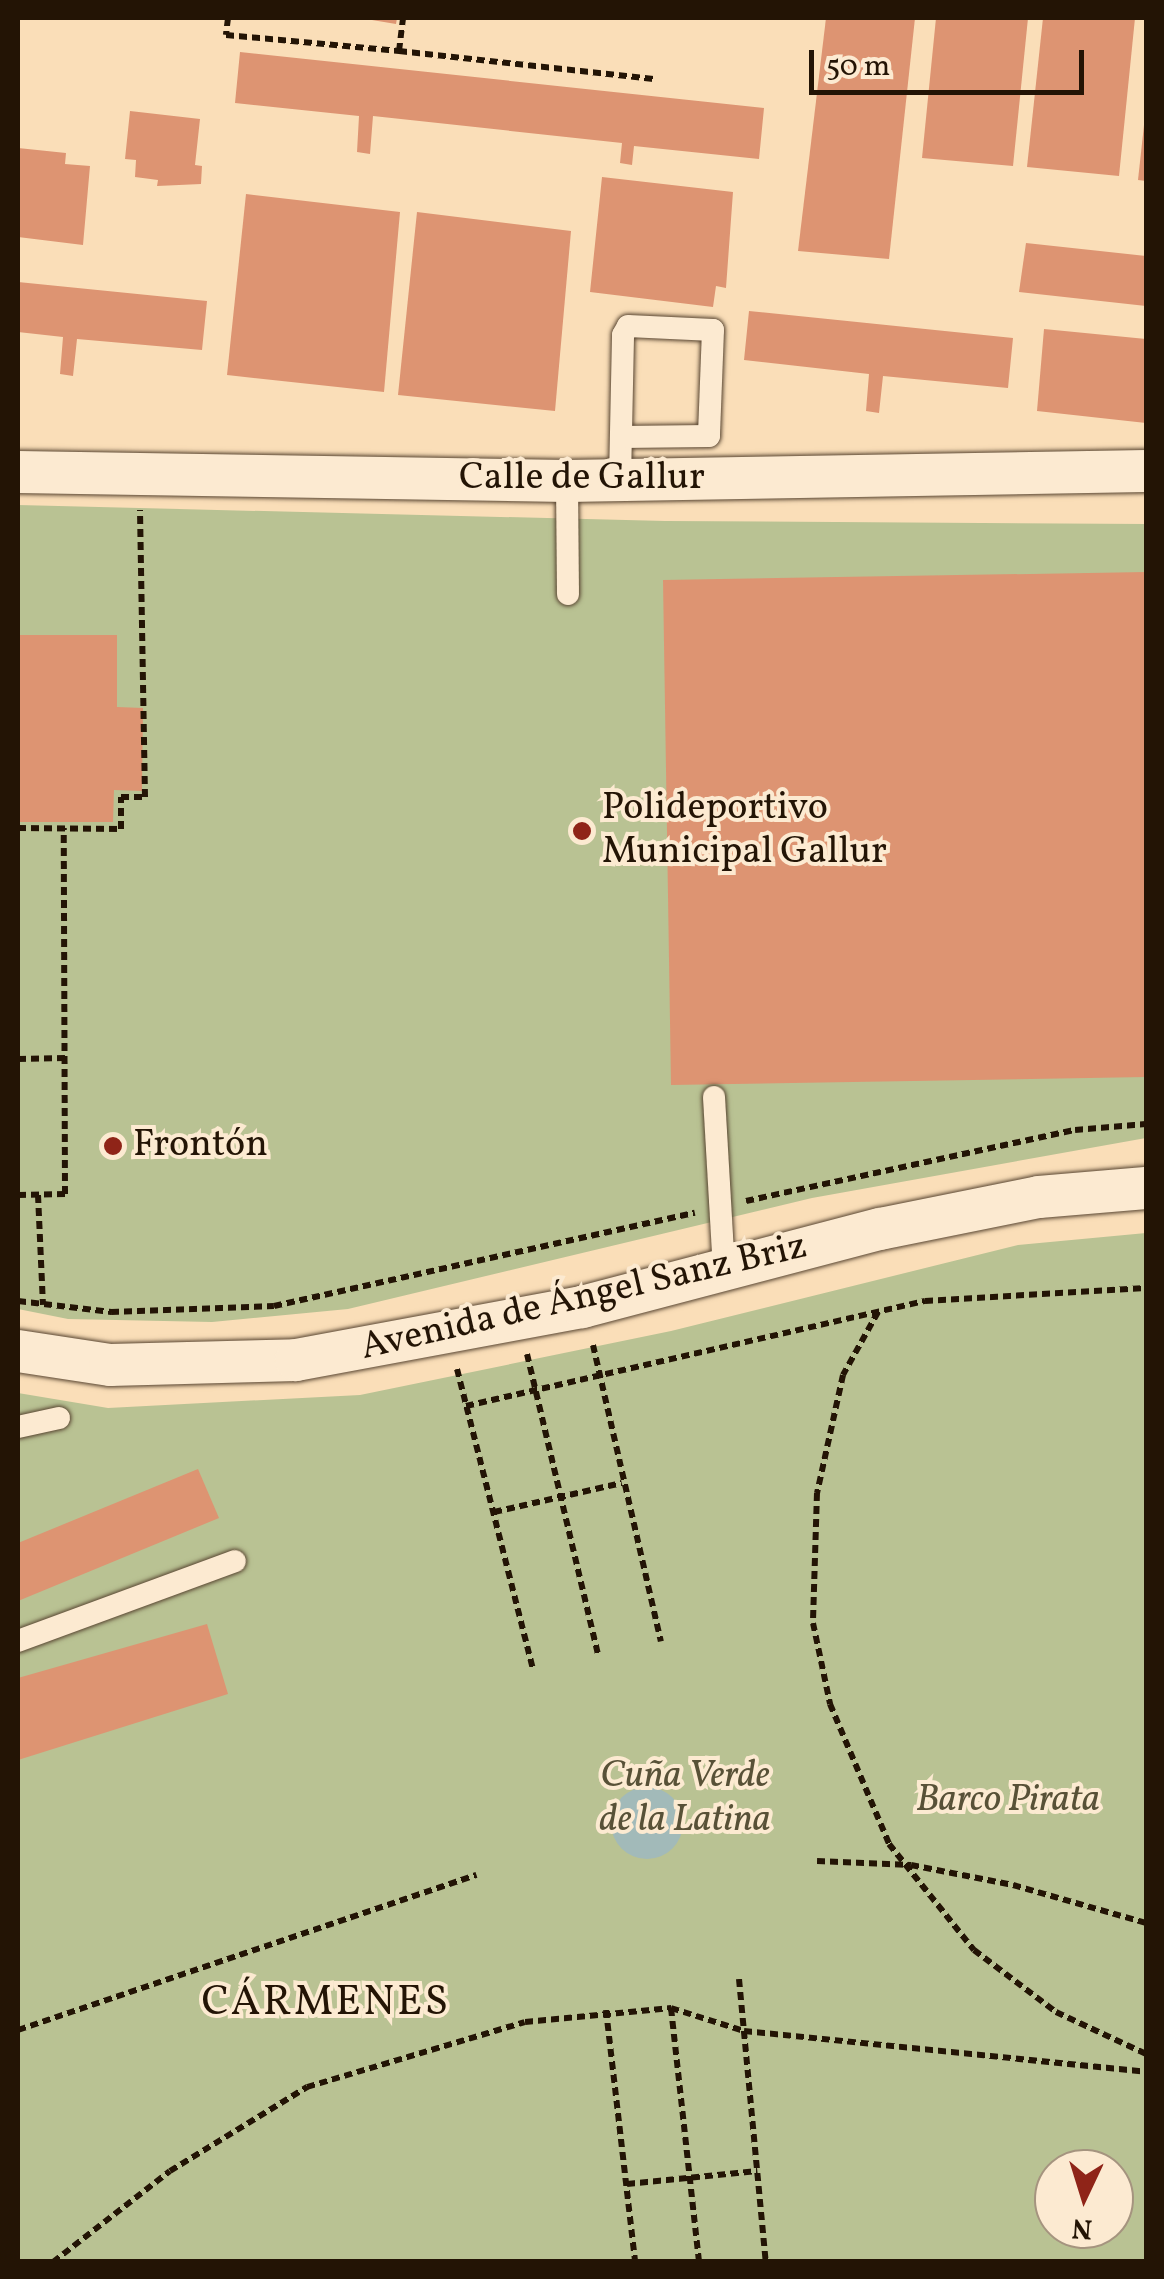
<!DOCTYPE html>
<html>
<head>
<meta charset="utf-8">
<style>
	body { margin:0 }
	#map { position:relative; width:1164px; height:2279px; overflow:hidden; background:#fadeb8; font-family:Vollkorn,serif }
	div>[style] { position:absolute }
	.green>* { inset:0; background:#b9c293 }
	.water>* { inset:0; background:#a2bab9 }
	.round { border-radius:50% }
	.building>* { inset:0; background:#dd9472 }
	.path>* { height:6px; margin-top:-3px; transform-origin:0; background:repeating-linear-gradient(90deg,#231405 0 8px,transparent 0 13px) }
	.roads { filter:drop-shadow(0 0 2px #594632) drop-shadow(0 0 2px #594632) }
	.service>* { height:22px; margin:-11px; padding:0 11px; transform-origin:11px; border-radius:11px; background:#fcead1 }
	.minor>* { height:42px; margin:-21px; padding:0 21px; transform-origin:21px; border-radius:21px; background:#fcead1 }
	.dots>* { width:28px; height:28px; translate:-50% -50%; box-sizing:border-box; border:5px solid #fcead1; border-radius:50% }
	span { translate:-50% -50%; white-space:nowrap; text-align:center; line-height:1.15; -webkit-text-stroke:8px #fcead1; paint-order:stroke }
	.street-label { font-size:38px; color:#231405 }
	.poi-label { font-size:38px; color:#231405 }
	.left { translate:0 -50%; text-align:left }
	.park-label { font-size:38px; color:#585137; font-style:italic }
	.quarter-label { font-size:42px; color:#231405; letter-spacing:2.5px }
	.frame { position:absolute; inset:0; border:20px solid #231405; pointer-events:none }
	.north { position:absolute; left:1034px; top:2149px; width:100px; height:100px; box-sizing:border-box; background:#fcead1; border:2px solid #a5947f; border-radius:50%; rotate:184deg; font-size:28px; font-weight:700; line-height:40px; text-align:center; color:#231405 }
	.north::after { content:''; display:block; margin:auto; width:35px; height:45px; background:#8f2418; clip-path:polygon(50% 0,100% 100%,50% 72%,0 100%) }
	.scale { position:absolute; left:809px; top:50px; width:275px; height:45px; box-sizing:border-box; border:5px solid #231405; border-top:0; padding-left:12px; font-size:30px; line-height:35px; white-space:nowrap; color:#231405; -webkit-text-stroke:8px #fcead1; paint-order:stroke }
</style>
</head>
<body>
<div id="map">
	<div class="green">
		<i style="clip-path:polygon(18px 505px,665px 521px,1146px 524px,1146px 1138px,812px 1198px,348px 1309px,212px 1322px,68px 1319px,18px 1309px)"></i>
		<i style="clip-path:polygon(evenodd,1146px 1233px,1146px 2261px,18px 2261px,18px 1393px,108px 1408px,360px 1395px,671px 1331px,1018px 1245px,1146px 1233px,1054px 2169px,1114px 2169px,1114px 2229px,1054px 2229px,1054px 2169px)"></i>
	</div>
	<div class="water">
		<i class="round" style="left:611px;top:1787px;width:72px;height:72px"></i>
	</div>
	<div class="building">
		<i style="clip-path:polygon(360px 18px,397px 18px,396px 24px)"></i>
		<i style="clip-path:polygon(826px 18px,915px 18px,889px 259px,798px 251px)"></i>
		<i style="clip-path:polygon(936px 18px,1028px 18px,1013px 166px,922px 158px)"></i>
		<i style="clip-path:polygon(1043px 18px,1135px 18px,1119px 176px,1027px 167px)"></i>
		<i style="clip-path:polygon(240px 52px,764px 108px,759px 159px,634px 146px,632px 165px,620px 163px,622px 143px,373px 116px,370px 154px,357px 152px,359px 116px,235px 103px)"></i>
		<i style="clip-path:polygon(130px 111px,200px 119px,195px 165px,202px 166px,201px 184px,157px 186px,158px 180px,135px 177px,136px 160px,125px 159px)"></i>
		<i style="clip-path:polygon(1144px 125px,1146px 125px,1146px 181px,1138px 180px)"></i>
		<i style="clip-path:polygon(18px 148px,66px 153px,65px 164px,90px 166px,83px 245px,18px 237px)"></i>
		<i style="clip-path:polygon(602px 177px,733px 192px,726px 288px,716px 286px,713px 307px,590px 292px)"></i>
		<i style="clip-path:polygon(246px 194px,400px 212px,384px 392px,227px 375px)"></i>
		<i style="clip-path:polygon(417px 212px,571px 231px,555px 411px,398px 395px)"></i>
		<i style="clip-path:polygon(1026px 243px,1146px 256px,1146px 306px,1019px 292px)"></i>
		<i style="clip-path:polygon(18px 282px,207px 301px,202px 350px,77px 339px,73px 376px,60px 374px,63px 337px,18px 332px)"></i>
		<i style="clip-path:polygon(749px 311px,1013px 338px,1008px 388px,883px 376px,879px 413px,866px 411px,869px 374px,744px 360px)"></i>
		<i style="clip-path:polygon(1044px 329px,1146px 339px,1146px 423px,1037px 411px)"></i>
		<i style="clip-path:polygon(1146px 572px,1146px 1077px,671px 1085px,663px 580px)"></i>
		<i style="clip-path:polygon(18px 635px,117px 635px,117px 707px,143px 708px,142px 791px,114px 790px,113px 822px,18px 822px)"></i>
		<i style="clip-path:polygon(198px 1469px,219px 1518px,18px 1601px,18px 1543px)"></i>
		<i style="clip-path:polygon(207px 1624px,228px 1694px,18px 1760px,18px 1678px)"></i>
	</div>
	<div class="path">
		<i style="left:228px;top:18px;width:17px;rotate:97deg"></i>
		<i style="left:226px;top:35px;width:174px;rotate:5.3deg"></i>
		<i style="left:399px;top:51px;width:33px;rotate:-83deg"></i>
		<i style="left:399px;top:51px;width:256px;rotate:6.3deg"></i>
		<i style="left:18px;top:828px;width:103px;rotate:0.6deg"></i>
		<i style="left:121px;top:829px;width:32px;rotate:-90deg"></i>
		<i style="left:121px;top:797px;width:24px"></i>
		<i style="left:145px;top:797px;width:287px;rotate:-91deg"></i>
		<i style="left:18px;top:1059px;width:47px;rotate:-1.2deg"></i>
		<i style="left:18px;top:1195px;width:47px;rotate:-1.2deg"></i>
		<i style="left:65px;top:1194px;width:366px;rotate:-90.2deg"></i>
		<i style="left:38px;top:1195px;width:110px;rotate:87.4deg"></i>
		<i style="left:746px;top:1201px;width:337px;rotate:-12.2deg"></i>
		<i style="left:1075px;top:1130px;width:71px;rotate:-4.8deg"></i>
		<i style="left:18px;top:1301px;width:94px;rotate:6.7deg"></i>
		<i style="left:111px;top:1312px;width:163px;rotate:-2.1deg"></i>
		<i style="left:274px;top:1306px;width:431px;rotate:-12.5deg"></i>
		<i style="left:878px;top:1312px;width:72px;rotate:119.1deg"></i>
		<i style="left:843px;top:1375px;width:121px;rotate:102.4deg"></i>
		<i style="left:817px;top:1493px;width:130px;rotate:91.8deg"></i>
		<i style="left:813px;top:1623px;width:83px;rotate:78.1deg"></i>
		<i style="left:830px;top:1704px;width:152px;rotate:67.1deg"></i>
		<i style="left:889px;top:1844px;width:136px;rotate:51.3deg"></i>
		<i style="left:974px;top:1950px;width:103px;rotate:37.1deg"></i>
		<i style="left:1056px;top:2012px;width:99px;rotate:25deg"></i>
		<i style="left:593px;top:1345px;width:304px;rotate:77.1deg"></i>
		<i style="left:527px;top:1354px;width:308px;rotate:76.7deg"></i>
		<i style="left:457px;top:1369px;width:310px;rotate:75.8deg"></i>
		<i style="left:466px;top:1406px;width:471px;rotate:-12.9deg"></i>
		<i style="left:925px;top:1301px;width:221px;rotate:-3.4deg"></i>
		<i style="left:494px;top:1512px;width:131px;rotate:-12.8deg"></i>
		<i style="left:817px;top:1861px;width:94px;rotate:2.4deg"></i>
		<i style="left:911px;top:1865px;width:104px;rotate:11.1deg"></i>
		<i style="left:1013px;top:1885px;width:138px;rotate:15.9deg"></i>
		<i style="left:739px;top:1979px;width:284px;rotate:84.6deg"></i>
		<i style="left:671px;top:2008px;width:256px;rotate:83.7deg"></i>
		<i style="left:606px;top:2010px;width:254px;rotate:83.4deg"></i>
		<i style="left:18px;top:2030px;width:484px;rotate:-18.7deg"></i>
		<i style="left:627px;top:2184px;width:131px;rotate:-5.7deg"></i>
		<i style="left:53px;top:2262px;width:148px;rotate:-37.9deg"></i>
		<i style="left:170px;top:2171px;width:161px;rotate:-31.5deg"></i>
		<i style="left:307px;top:2087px;width:227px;rotate:-16.6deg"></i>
		<i style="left:525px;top:2022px;width:147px;rotate:-5.5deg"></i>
		<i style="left:671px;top:2008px;width:77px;rotate:17.5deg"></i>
		<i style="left:744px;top:2031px;width:404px;rotate:5.8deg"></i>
	</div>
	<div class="roads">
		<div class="service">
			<i style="left:620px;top:480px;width:145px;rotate:-88.8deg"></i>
			<i style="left:623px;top:335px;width:10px;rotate:-61deg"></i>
			<i style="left:628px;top:326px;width:85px;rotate:2.7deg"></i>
			<i style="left:713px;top:330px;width:106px;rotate:92.2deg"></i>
			<i style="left:709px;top:436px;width:88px;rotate:179.3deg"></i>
			<i style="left:567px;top:481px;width:113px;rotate:89.5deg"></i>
			<i style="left:714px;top:1097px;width:173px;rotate:86.7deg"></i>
			<i style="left:18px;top:1427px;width:42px;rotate:-12.4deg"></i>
			<i style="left:18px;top:1641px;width:231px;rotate:-20.2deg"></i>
		</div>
		<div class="minor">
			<i style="left:18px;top:472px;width:549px;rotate:0.94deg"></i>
			<i style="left:567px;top:481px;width:579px;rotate:-0.99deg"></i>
			<i style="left:18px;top:1351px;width:93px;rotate:8.7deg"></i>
			<i style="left:110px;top:1365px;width:186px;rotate:-1.5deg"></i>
			<i style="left:296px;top:1360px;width:291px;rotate:-10.5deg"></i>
			<i style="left:582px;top:1307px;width:308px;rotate:-14.7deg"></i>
			<i style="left:880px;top:1229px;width:162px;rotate:-11.4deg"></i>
			<i style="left:1039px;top:1197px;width:107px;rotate:-4.8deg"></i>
		</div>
	</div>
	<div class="dots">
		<i style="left:582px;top:831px;background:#8f2418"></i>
		<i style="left:113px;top:1146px;background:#8f2418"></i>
	</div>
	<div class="street-label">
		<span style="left:582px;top:479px">Calle de Gallur</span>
		<span style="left:584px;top:1298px;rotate:-13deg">Avenida de Ángel Sanz Briz</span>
	</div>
	<div class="poi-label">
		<span class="left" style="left:602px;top:831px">Polideportivo<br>Municipal Gallur</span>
		<span class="left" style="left:133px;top:1146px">Frontón</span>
	</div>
	<div class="park-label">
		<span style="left:685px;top:1799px">Cuña Verde<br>de la Latina</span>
		<span style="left:1008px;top:1801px">Barco Pirata</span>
	</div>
	<div class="quarter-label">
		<span style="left:326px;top:2004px">CÁRMENES</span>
	</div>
	<div class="frame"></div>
	<div class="north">N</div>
	<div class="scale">50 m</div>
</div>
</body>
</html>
